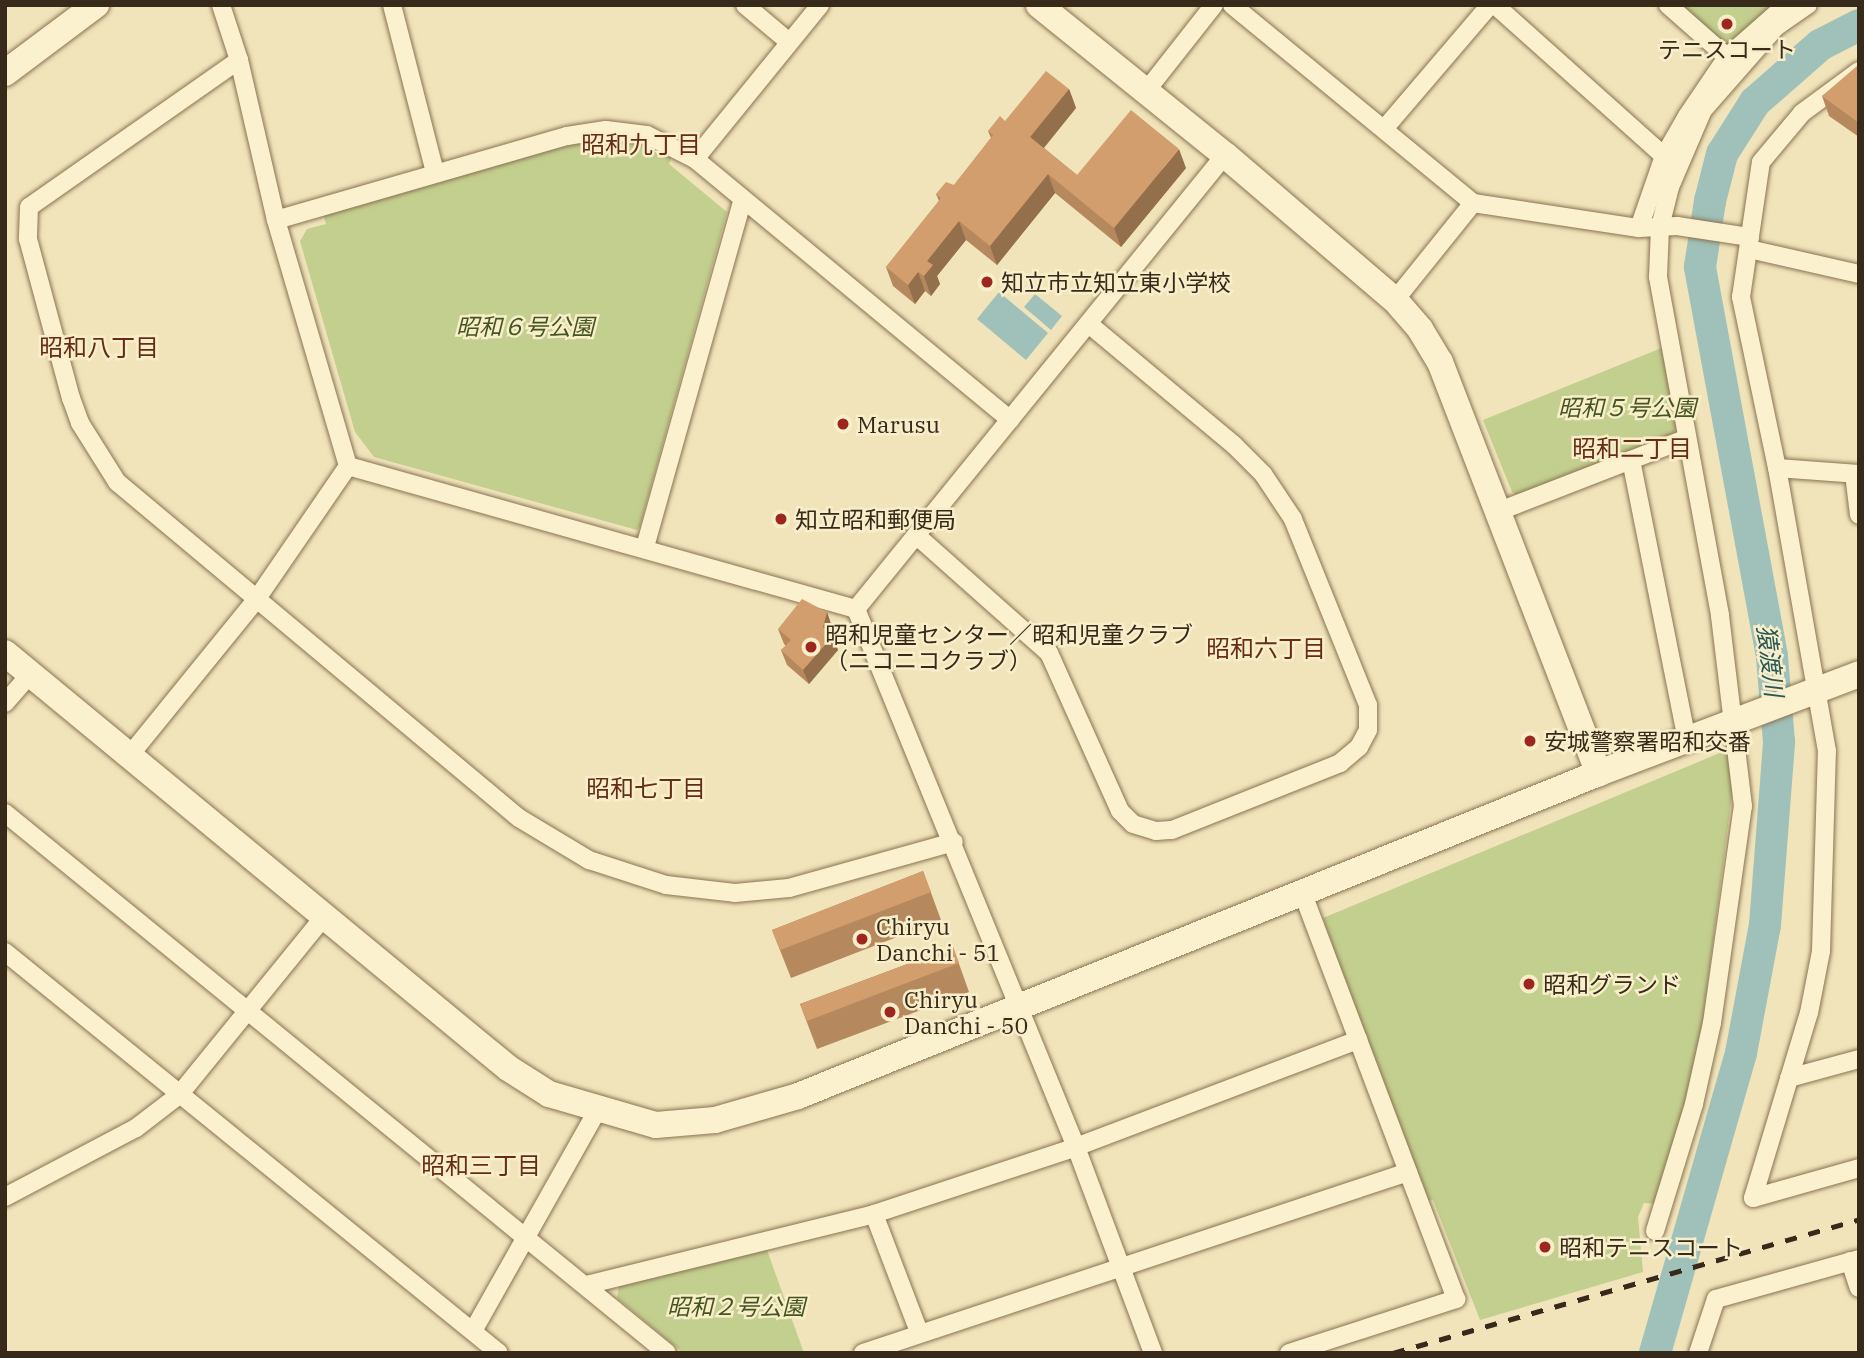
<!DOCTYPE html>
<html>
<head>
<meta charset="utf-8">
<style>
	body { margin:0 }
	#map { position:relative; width:1864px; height:1358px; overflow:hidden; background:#f1e4ba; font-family:"IBM Plex Serif","Noto Sans JP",serif }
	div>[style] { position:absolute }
	.green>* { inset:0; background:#c3cf8e }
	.water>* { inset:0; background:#9fc1b9 }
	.river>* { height:32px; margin:-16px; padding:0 16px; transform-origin:16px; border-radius:16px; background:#9fc1b9 }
	.roads { filter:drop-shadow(0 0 2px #897353) drop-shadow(0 0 2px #897353) }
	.street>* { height:18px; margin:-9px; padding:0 9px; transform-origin:9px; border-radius:9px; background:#fcf1ce }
	.secondary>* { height:26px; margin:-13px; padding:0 13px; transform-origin:13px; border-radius:13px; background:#fcf1ce }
	.rail>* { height:5px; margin-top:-2.5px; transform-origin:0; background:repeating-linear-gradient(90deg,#372a1a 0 12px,transparent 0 24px) }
	.wall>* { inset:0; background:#b5885e }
	.shaded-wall>* { inset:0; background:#946f4c }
	.building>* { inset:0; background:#d39e6d }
	.dots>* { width:19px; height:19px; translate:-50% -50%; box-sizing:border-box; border:4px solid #f8eeca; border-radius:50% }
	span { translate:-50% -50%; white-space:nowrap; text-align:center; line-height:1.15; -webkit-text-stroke:5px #f8eeca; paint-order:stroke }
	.poi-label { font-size:23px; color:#372a1a }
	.left { translate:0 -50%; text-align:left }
	.park-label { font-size:23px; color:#44551f; font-style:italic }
	.neighbourhood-label { font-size:24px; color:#672c16 }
	.water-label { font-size:24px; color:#275858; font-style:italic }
	.frame { position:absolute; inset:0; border:7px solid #372a1a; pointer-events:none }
</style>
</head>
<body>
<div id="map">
	<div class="green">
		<i style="clip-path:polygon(1678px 5px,1773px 5px,1735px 42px,1724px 46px)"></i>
		<i style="clip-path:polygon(609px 137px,673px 153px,669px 164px,727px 212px,640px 526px,637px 530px,374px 457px,355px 432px,300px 241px,307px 229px,326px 224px,323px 213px,566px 143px)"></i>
		<i style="clip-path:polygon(1664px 347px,1676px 428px,1672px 435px,1517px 495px,1512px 492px,1483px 420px)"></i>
		<i style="clip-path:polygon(1727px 750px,1736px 763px,1699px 1051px,1658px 1204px,1644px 1203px,1638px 1217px,1643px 1272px,1480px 1320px,1433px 1200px,1419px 1202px,1323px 918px)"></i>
		<i style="clip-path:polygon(767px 1250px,804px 1353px,683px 1353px,617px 1298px,619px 1284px)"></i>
	</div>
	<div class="water">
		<i style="clip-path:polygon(999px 292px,1048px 333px,1026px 360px,977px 319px)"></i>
		<i style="clip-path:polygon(1035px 294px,1062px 316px,1051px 330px,1024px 307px)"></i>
	</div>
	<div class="river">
		<i style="left:1655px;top:1353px;width:312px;rotate:-74deg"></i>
		<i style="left:1741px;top:1053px;width:130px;rotate:-79.4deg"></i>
		<i style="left:1765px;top:925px;width:184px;rotate:-85.6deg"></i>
		<i style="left:1779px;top:742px;width:86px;rotate:-94.7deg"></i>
		<i style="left:1772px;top:656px;width:396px;rotate:-100.5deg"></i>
		<i style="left:1700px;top:267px;width:67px;rotate:-81.4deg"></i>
		<i style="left:1710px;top:201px;width:49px;rotate:-75.7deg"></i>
		<i style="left:1722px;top:154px;width:62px;rotate:-57.6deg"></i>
		<i style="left:1755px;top:102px;width:86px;rotate:-41.2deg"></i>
		<i style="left:1820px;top:45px;width:44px;rotate:-27.1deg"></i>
	</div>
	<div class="roads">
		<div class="street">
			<i style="left:221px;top:5px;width:58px;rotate:71.9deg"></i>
			<i style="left:239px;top:60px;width:164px;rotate:77deg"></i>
			<i style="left:276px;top:220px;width:303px;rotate:-16.1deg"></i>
			<i style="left:567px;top:136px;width:39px;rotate:-9deg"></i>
			<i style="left:606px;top:130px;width:41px;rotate:7deg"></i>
			<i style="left:647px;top:135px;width:54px;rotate:26.6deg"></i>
			<i style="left:695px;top:159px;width:409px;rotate:39.6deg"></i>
			<i style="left:392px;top:5px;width:173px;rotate:75.6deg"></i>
			<i style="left:745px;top:5px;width:57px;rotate:40.1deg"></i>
			<i style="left:1232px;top:5px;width:312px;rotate:39.4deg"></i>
			<i style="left:1473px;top:203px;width:168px;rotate:8.6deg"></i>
			<i style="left:1639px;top:228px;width:38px;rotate:-3deg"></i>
			<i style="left:1677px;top:226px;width:74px;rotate:8.6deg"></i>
			<i style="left:1495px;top:5px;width:227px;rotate:41.8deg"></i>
			<i style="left:1668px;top:5px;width:79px;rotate:41.4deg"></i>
			<i style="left:239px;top:60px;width:256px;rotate:145deg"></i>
			<i style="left:29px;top:207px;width:32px;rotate:92deg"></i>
			<i style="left:28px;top:239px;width:165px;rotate:74.9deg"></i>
			<i style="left:71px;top:398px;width:27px;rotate:70deg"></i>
			<i style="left:80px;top:423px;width:70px;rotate:57.9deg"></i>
			<i style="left:117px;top:482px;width:524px;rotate:39.89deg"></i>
			<i style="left:519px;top:818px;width:82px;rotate:31deg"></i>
			<i style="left:589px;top:860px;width:81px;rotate:18deg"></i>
			<i style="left:666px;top:885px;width:69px;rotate:6.6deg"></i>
			<i style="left:735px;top:893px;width:54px;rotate:-5.3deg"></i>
			<i style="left:789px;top:888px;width:171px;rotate:-15.6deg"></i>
			<i style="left:1147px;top:90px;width:108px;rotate:-51.8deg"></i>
			<i style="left:1384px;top:129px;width:163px;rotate:-49.5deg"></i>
			<i style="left:695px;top:159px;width:198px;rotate:-50.9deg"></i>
			<i style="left:276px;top:220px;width:256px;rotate:73.7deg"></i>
			<i style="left:1639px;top:228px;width:76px;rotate:-70.9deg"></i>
			<i style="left:1664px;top:156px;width:46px;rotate:-60.1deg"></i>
			<i style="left:1687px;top:116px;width:71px;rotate:-55.9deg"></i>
			<i style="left:1727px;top:57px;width:79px;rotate:-41.4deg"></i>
			<i style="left:1749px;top:249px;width:113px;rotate:12.8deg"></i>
			<i style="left:1395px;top:300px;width:124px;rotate:-51.2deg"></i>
			<i style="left:1631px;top:460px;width:286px;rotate:78.7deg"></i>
			<i style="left:348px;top:466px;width:528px;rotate:15.72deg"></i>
			<i style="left:856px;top:609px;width:581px;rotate:67.76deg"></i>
			<i style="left:1076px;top:1147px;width:220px;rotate:69.5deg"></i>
			<i style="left:1777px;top:468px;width:82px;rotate:4.2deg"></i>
			<i style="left:1854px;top:474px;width:41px;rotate:83deg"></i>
			<i style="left:1497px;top:512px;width:202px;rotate:-21.2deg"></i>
			<i style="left:916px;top:535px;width:178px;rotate:41.6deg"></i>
			<i style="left:1049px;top:653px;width:173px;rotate:65.8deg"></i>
			<i style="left:1120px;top:811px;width:18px;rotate:45deg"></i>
			<i style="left:1133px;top:824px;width:24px;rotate:17deg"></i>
			<i style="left:1156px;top:831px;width:16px;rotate:-4deg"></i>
			<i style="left:1172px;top:830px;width:181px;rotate:-21.7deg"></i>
			<i style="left:1340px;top:763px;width:25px;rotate:-40deg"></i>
			<i style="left:1359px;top:747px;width:19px;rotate:-62deg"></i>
			<i style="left:1368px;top:730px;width:25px;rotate:-90deg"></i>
			<i style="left:1368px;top:705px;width:201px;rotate:-112deg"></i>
			<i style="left:1293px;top:519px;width:54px;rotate:-123.7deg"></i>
			<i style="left:1263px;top:474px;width:41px;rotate:-135deg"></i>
			<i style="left:1234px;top:445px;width:189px;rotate:-140.2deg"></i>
			<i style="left:645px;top:547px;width:358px;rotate:-74.3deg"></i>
			<i style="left:856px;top:609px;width:585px;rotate:-50.9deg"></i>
			<i style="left:5px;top:703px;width:37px;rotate:-49deg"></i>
			<i style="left:130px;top:755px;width:200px;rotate:-50.9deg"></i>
			<i style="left:256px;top:600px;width:163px;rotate:-55.5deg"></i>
			<i style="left:5px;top:813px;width:854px;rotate:39.2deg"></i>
			<i style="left:5px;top:952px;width:636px;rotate:39.07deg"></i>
			<i style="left:1789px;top:1078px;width:73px;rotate:-15.2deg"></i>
			<i style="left:5px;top:1197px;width:148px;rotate:-27.8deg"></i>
			<i style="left:136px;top:1128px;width:54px;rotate:-37.5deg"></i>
			<i style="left:179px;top:1095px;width:228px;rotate:-50.9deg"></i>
			<i style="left:1753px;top:1198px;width:193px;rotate:-73.2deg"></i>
			<i style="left:1809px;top:1013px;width:63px;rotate:-79deg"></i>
			<i style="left:1821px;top:951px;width:200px;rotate:-88.3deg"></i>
			<i style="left:1827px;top:751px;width:287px;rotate:-100deg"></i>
			<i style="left:1777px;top:468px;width:175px;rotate:-101.9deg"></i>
			<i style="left:1741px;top:297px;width:136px;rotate:-81.6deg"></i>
			<i style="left:1761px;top:162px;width:64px;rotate:-50.1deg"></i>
			<i style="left:1802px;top:113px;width:71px;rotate:-36.4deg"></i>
			<i style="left:1753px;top:1198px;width:110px;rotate:-15.8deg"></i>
			<i style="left:874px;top:1214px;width:126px;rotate:69.1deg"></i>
			<i style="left:1655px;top:1231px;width:133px;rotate:-72.9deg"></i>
			<i style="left:1694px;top:1104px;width:83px;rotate:-77.5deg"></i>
			<i style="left:1712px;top:1023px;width:219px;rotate:-81.9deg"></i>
			<i style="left:1743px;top:806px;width:192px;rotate:-96.9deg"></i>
			<i style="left:1720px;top:615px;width:344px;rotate:-100.4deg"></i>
			<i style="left:1658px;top:277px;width:50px;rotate:-87.7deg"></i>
			<i style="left:1660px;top:227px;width:41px;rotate:-76deg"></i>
			<i style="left:1670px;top:187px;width:84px;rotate:-66.8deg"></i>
			<i style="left:1703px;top:110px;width:111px;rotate:-48.7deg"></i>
			<i style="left:1776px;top:27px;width:39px;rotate:-35deg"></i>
			<i style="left:1850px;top:1261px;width:28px;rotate:72deg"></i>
			<i style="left:586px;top:1285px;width:297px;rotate:-13.8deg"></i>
			<i style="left:874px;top:1214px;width:213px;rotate:-18.3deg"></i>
			<i style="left:1076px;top:1147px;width:302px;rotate:-20.8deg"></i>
			<i style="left:473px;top:1331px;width:253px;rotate:-60.6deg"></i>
			<i style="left:863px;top:1353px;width:574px;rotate:-18.37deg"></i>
			<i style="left:1289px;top:1353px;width:176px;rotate:-17.9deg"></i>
			<i style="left:1456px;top:1299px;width:432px;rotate:-110.7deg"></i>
			<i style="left:1698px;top:1353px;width:57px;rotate:-71.6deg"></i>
			<i style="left:1716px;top:1299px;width:148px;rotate:-15.6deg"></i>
		</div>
		<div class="secondary">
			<i style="left:1039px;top:5px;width:239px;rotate:38.9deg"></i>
			<i style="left:1225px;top:155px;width:223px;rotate:40.5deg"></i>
			<i style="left:1395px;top:300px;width:38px;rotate:49deg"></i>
			<i style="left:1420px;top:329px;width:39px;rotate:59deg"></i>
			<i style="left:1440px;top:362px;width:441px;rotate:68.9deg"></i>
			<i style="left:5px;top:73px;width:114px;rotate:-36.8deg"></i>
			<i style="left:5px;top:653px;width:652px;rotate:39.52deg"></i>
			<i style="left:508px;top:1068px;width:49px;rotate:32.4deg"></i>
			<i style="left:549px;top:1094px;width:111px;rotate:16.2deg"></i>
			<i style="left:656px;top:1125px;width:59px;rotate:-4.8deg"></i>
			<i style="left:715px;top:1120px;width:86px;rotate:-16.1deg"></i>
			<i style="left:798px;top:1096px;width:864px;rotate:-21.96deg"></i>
			<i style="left:1599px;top:773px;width:278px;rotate:-20.8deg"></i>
		</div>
	</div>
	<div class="rail">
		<i style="left:1393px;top:1353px;width:485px;rotate:-16deg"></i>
	</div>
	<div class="wall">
		<i style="clip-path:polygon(1859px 68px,1859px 137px,1829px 116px,1822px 96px)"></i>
		<i style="clip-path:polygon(1069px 89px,1076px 108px,1044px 148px,1077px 175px,1186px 168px,1121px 247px,1055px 193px,997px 265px,966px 240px,937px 276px,940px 284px,931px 296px,925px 291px,915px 304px,893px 286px,886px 267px,939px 201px,936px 194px,954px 185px,991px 138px,988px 131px)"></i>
		<i style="clip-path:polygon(827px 612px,832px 627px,830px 634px,833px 636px,838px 650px,809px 684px,787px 665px,781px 650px,786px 646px,784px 644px,778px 629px)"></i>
		<i style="clip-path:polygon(923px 871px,941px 920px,791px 978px,772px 930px)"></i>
		<i style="clip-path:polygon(953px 947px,969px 992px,817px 1049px,800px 1004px)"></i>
	</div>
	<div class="shaded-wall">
		<i style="clip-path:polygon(1069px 89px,1076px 108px,1037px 156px,1030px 137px)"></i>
		<i style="clip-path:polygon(1179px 149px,1186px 168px,1121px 247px,1114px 228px)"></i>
		<i style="clip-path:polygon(1048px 174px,1055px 193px,997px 265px,990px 246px)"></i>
		<i style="clip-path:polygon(959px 221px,966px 240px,937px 276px,940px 284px,931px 296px,924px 276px,927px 261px)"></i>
		<i style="clip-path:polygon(918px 272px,925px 291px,915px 304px,908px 285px)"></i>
		<i style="clip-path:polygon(827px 612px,832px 627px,829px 640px,833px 636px,838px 650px,809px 684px,803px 670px,823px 627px)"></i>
	</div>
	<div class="building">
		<i style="clip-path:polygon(1857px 66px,1859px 68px,1859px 123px,1822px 96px)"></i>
		<i style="clip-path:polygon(1046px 71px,1069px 89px,1030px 137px,1077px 175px,1131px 110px,1179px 149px,1114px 228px,1048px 174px,990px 246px,959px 221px,927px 261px,933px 265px,924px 276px,918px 272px,908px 285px,886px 267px,941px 198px,936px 194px,946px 182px,954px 185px,993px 135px,988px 131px,1000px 116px,1005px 121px)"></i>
		<i style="clip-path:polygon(802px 599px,827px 612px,823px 627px,833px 636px,803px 670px,781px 650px,791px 640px,778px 629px)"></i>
		<i style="clip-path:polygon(923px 871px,931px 892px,780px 950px,772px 930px)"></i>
		<i style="clip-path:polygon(953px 947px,959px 963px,807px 1021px,800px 1004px)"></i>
	</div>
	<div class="dots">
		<i style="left:1727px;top:24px;background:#9d261f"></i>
		<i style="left:987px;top:282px;background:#9d261f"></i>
		<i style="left:843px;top:424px;background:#9d261f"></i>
		<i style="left:781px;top:519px;background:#9d261f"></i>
		<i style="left:811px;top:647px;background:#9d261f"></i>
		<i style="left:1530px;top:741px;background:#9d261f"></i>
		<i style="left:862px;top:939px;background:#9d261f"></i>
		<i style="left:1529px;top:984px;background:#9d261f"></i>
		<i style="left:890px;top:1012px;background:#9d261f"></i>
		<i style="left:1545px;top:1247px;background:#9d261f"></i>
	</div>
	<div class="poi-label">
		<span style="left:1727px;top:49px">テニスコート</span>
		<span class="left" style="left:1001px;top:282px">知立市立知立東小学校</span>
		<span class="left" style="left:857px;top:424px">Marusu</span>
		<span class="left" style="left:795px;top:519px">知立昭和郵便局</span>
		<span class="left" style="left:825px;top:647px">昭和児童センター／昭和児童クラブ<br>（ニコニコクラブ）</span>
		<span class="left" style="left:1544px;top:741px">安城警察署昭和交番</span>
		<span class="left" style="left:876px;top:939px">Chiryu<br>Danchi - 51</span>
		<span class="left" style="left:1543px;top:984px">昭和グランド</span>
		<span class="left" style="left:904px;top:1012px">Chiryu<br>Danchi - 50</span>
		<span class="left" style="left:1559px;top:1247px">昭和テニスコート</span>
	</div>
	<div class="park-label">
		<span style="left:525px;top:326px">昭和６号公園</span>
		<span style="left:1627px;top:407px">昭和５号公園</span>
		<span style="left:736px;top:1306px">昭和２号公園</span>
	</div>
	<div class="neighbourhood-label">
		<span style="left:641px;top:145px">昭和九丁目</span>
		<span style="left:99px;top:348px">昭和八丁目</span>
		<span style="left:1632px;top:449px">昭和二丁目</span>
		<span style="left:1266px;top:649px">昭和六丁目</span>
		<span style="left:646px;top:789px">昭和七丁目</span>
		<span style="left:481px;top:1166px">昭和三丁目</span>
	</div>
	<div class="water-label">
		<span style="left:1770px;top:661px;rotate:83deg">猿渡川</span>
	</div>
	<div class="frame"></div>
</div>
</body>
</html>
